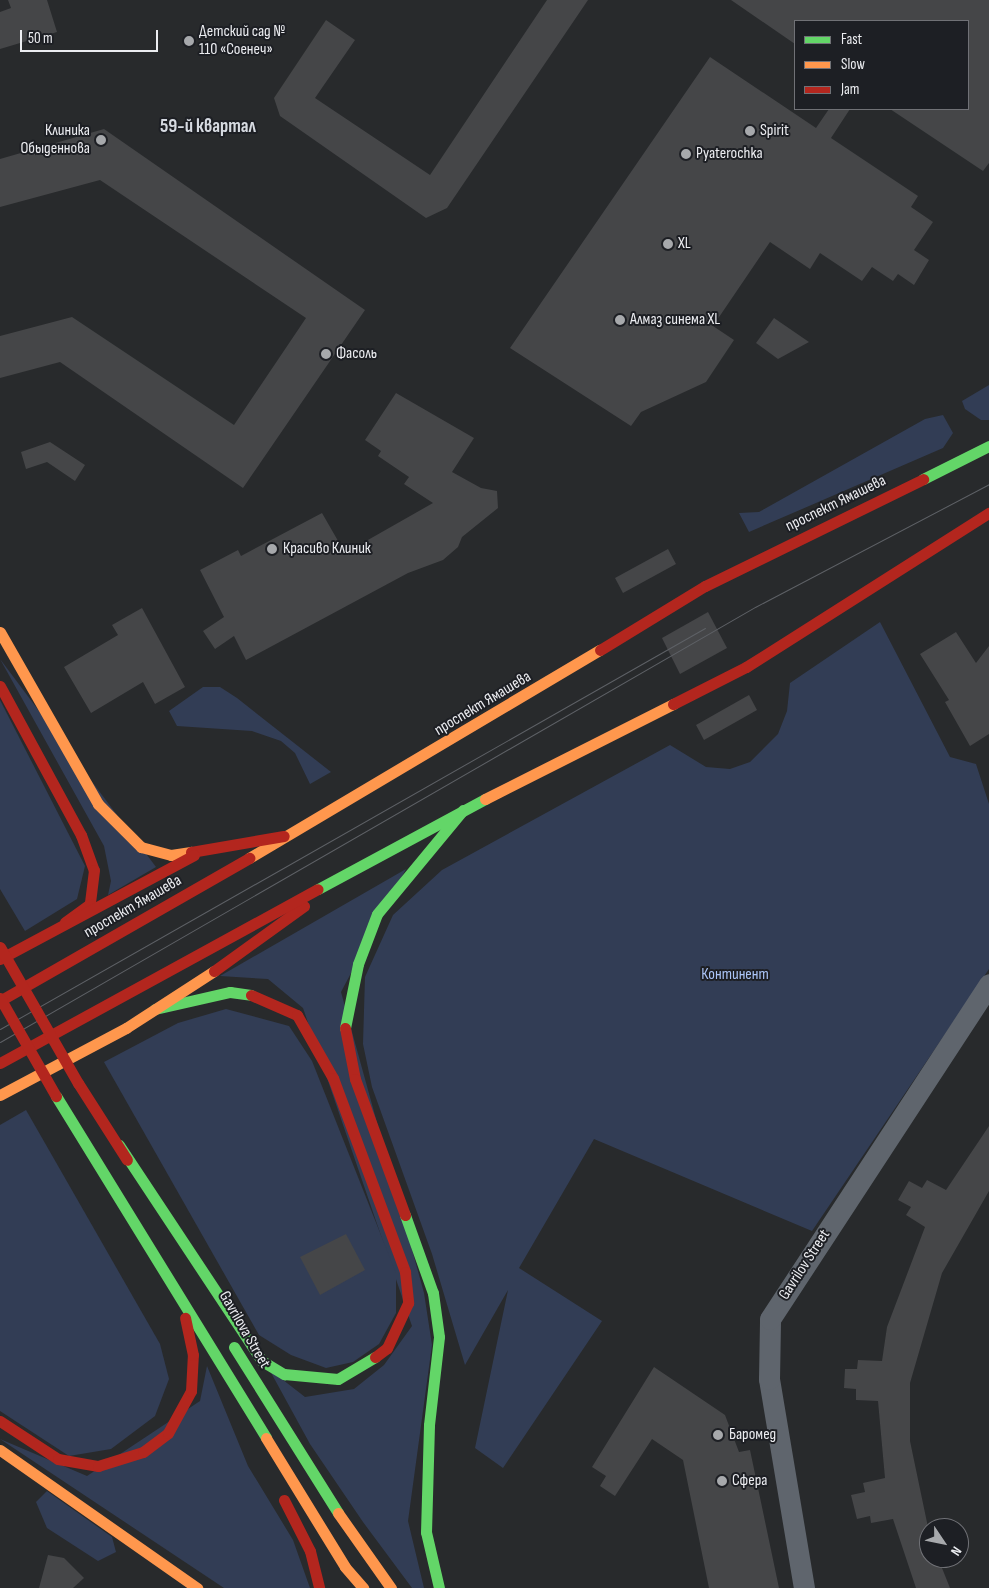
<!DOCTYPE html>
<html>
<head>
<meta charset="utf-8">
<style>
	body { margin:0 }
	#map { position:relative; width:989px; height:1588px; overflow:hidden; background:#282a2c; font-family:"Sofia Sans Condensed",sans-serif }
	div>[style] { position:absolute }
	.green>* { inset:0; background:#323d55 }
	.building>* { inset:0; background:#454648 }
	.street>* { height:21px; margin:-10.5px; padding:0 10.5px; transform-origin:10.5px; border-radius:10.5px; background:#5f656d }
	.fast>* { height:11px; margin:-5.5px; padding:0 5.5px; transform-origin:5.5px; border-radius:5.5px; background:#63d668 }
	.slow>* { height:11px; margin:-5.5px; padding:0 5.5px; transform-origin:5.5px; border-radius:5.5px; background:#ff974d }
	.jam>* { height:11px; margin:-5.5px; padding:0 5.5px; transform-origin:5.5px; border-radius:5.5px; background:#b3261e }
	.tram>* { height:1px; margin:-0.5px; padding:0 0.5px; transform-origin:0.5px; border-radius:0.5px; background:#5e6166 }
	.jam-bridge>* { height:11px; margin:-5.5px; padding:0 5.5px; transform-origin:5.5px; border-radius:5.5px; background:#b3261e }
	.dots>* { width:14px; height:14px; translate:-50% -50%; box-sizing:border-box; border:2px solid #1d1f24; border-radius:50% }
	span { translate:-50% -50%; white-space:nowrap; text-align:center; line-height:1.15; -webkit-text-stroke:4px #1d1f24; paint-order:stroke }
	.poi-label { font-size:16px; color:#ecedf1 }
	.left { translate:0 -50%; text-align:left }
	.right { translate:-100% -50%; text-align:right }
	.street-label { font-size:16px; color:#ecedf1 }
	.park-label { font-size:16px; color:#abc4f6 }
	.quarter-label { font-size:19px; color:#d6dae1; font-weight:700 }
	.legend { position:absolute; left:794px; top:20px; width:175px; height:90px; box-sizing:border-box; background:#1d1f24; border:1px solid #707176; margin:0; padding:6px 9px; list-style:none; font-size:15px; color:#ecedf1 }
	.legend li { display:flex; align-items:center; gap:10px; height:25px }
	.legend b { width:25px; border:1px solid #707176 }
	.north { position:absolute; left:919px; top:1518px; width:50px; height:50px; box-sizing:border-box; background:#1d1f24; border:1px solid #707176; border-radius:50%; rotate:124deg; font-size:14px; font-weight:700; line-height:20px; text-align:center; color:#ecedf1 }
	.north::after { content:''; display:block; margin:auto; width:18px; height:22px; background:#a7a9ac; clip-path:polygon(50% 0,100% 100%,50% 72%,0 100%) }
	.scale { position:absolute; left:20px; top:30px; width:138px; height:22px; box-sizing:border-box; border:2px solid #ecedf1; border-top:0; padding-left:6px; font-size:15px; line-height:18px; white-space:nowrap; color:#ecedf1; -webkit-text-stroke:4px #1d1f24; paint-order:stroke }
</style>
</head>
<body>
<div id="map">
	<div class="green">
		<i style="clip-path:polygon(989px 385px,989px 420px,981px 420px,965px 409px,962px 401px)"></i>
		<i style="clip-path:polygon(943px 415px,953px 433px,943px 448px,749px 532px,739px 513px,759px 512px,925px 419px)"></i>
		<i style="clip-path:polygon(880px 622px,950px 757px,976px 764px,989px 804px,989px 969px,812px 1231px,594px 1139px,519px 1268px,602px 1321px,503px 1468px,475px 1448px,508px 1290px,465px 1365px,432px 1254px,372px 1087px,363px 1044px,365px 977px,393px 915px,442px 870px,670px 745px,706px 767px,730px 769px,750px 762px,778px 734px,787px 711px,790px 683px)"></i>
		<i style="clip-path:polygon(0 659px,156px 867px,108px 895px,111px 881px,104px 846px)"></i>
		<i style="clip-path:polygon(203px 687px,220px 687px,237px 698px,331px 772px,310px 784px,295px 753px,281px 741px,252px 731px,177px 726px,169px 711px)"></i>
		<i style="clip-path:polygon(0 700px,85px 866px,77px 899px,25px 931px,0 889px)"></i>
		<i style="clip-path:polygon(406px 869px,341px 992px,424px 1293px,432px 1345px,408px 1521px,424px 1588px,412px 1588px,363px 1522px,310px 1444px,269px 1369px,305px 1397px,354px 1389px,384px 1365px,412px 1326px,303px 1008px,268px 979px,220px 976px)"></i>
		<i style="clip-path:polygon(226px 1009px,289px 1026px,312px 1061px,396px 1273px,396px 1313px,379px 1344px,353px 1362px,326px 1368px,291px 1355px,259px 1335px,104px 1062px,178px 1023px)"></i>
		<i style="clip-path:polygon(26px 1110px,160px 1344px,169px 1379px,155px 1416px,111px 1449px,69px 1456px,0 1411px,0 1125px)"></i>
		<i style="clip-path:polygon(207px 1366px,248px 1466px,293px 1540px,310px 1588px,224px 1588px,0 1439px,87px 1476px,200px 1401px)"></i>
		<i style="clip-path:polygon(47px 1491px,112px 1537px,116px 1552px,98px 1561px,47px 1528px,36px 1502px)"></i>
	</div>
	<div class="building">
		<i style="clip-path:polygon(8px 0,47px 0,57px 32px,0 49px,0 12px,11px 8px)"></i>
		<i style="clip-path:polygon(547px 0,588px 0,447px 208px,426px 218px,280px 116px,274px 98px,326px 20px,355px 40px,315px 98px,430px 175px)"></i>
		<i style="clip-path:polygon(731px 0,989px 0,989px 163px,983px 171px,890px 109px,968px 109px,968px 21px,795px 21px,795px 44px)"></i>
		<i style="clip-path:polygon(710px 57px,816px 128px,829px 109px,850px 109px,831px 138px,918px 196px,911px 207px,933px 222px,914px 250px,929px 260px,914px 285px,898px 274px,893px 281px,872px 267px,862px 281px,820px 253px,810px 269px,770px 242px,713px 326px,734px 340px,706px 382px,641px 412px,631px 426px,510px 348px)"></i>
		<i style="clip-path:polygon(104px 129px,365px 310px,243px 488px,60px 362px,0 378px,0 336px,72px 317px,234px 425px,306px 318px,100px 180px,0 207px,0 159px)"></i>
		<i style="clip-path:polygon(774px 318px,809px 342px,778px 359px,756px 343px)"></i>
		<i style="clip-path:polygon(396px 393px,474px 438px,452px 472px,481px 488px,497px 491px,498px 508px,462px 537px,458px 547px,443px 560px,408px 573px,246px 660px,234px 636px,215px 649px,203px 631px,224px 617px,200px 570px,238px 550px,241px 556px,322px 513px,345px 553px,433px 503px,404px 484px,409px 477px,378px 456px,381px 451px,365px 440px)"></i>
		<i style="clip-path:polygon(50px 442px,85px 465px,75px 481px,47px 462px,26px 469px,21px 452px)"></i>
		<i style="clip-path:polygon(668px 549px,676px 564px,623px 593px,615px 578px)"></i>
		<i style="clip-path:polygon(142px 608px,185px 687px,155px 704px,143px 682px,91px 713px,64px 667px,118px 635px,112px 625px)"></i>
		<i style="clip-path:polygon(708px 612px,727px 648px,680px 674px,662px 638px)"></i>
		<i style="clip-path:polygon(956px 632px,976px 663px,989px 646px,989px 734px,970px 746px,945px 702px,949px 700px,920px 654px)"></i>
		<i style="clip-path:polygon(749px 695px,757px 710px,704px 740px,696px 725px)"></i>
		<i style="clip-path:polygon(989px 1126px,989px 1191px,942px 1273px,910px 1383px,910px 1441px,929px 1532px,929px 1558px,938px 1558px,950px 1588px,916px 1588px,893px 1519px,871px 1523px,870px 1516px,857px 1519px,851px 1495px,865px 1492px,863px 1483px,885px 1478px,878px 1401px,856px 1400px,856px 1389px,844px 1388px,845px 1369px,857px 1369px,858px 1360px,882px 1361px,887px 1327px,925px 1227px,906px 1215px,911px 1207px,898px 1200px,909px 1181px,922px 1188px,927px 1180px,946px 1190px)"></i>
		<i style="clip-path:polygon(346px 1234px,365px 1270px,320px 1295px,300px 1257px)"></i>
		<i style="clip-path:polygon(654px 1367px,725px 1415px,739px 1452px,750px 1450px,779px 1588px,709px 1588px,683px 1460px,652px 1439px,615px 1496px,600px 1486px,606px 1476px,592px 1467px)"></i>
		<i style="clip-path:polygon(48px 1555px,64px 1558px,84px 1578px,73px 1588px,39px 1588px)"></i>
	</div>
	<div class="street">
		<i style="left:804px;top:1588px;width:212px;rotate:-99.5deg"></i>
		<i style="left:769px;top:1379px;width:60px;rotate:-89deg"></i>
		<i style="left:770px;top:1319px;width:400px;rotate:-56.8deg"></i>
	</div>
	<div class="fast">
		<i style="left:923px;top:479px;width:74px;rotate:-26.6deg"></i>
		<i style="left:318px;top:889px;width:190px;rotate:-28.3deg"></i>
		<i style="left:155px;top:1009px;width:77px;rotate:-12.8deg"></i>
		<i style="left:230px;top:992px;width:21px;rotate:8deg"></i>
		<i style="left:345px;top:1028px;width:65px;rotate:-78.5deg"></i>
		<i style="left:358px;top:964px;width:53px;rotate:-69.2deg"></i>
		<i style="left:377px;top:914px;width:135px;rotate:-50.4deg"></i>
		<i style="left:56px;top:1096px;width:401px;rotate:58.4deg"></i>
		<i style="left:119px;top:1145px;width:259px;rotate:56.5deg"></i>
		<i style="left:262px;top:1361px;width:26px;rotate:31deg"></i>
		<i style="left:284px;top:1374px;width:54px;rotate:5.3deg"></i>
		<i style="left:338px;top:1379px;width:43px;rotate:-30.7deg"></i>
		<i style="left:405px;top:1215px;width:83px;rotate:70.3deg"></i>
		<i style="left:433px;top:1293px;width:44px;rotate:82.2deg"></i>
		<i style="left:439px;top:1337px;width:89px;rotate:96.5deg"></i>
		<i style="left:429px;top:1425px;width:107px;rotate:91.6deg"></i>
		<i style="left:426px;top:1532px;width:57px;rotate:76.9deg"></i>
		<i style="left:234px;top:1347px;width:196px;rotate:57.9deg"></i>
	</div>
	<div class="slow">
		<i style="left:0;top:632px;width:198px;rotate:60.3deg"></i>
		<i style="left:98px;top:804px;width:61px;rotate:45deg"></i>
		<i style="left:141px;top:847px;width:31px;rotate:15deg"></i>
		<i style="left:171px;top:855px;width:20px;rotate:-9deg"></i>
		<i style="left:485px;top:799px;width:211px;rotate:-26.8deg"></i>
		<i style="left:249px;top:858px;width:408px;rotate:-30.7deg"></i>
		<i style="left:0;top:1095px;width:143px;rotate:-28deg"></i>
		<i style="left:126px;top:1028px;width:105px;rotate:-32.9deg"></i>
		<i style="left:266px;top:1438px;width:151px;rotate:58.5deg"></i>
		<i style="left:345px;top:1567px;width:28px;rotate:49deg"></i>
		<i style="left:0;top:1450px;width:241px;rotate:35deg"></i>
		<i style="left:338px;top:1513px;width:92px;rotate:54.8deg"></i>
	</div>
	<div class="jam">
		<i style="left:600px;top:650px;width:123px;rotate:-31.4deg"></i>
		<i style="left:705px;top:586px;width:243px;rotate:-26.1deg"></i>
		<i style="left:0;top:686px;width:170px;rotate:61.5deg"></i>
		<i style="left:81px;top:835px;width:37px;rotate:70deg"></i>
		<i style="left:94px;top:870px;width:34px;rotate:97deg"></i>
		<i style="left:90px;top:904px;width:31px;rotate:144deg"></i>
		<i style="left:673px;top:704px;width:82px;rotate:-26.9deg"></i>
		<i style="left:746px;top:667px;width:288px;rotate:-32.4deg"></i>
		<i style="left:191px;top:852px;width:94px;rotate:-9.8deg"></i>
		<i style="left:0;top:959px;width:220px;rotate:-28.2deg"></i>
		<i style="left:214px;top:971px;width:111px;rotate:-35.8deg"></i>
		<i style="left:251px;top:995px;width:50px;rotate:23.5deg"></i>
		<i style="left:297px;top:1015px;width:73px;rotate:60.3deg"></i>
		<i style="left:333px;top:1078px;width:207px;rotate:69.6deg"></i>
		<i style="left:405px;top:1272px;width:31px;rotate:84deg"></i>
		<i style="left:408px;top:1303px;width:50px;rotate:115deg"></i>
		<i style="left:387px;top:1348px;width:15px;rotate:143deg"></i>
		<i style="left:3px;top:999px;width:284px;rotate:-29.8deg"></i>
		<i style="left:345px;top:1028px;width:52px;rotate:78.9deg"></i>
		<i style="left:355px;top:1079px;width:145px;rotate:69.8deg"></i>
		<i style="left:0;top:1063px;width:362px;rotate:-28.7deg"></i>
		<i style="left:78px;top:1083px;width:91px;rotate:57.5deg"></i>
		<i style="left:0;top:1421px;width:69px;rotate:33.2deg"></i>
		<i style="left:58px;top:1459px;width:41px;rotate:9.9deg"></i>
		<i style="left:98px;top:1466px;width:47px;rotate:-17.3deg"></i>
		<i style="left:143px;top:1452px;width:31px;rotate:-37deg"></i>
		<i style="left:168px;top:1433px;width:48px;rotate:-61.3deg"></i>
		<i style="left:191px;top:1391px;width:36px;rotate:-87deg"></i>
		<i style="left:193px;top:1355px;width:38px;rotate:-102deg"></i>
		<i style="left:284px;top:1500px;width:57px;rotate:63deg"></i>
		<i style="left:310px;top:1551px;width:38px;rotate:76deg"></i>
	</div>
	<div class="tram">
		<i style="left:0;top:1029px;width:811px;rotate:-29.63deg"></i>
		<i style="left:0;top:1042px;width:871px;rotate:-29.95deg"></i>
		<i style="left:755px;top:607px;width:264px;rotate:-27.7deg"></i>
	</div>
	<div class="jam-bridge">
		<i style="left:0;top:947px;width:157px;rotate:60.2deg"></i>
		<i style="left:0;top:998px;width:113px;rotate:60.3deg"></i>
	</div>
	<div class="dots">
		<i style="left:189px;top:41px;background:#a7a9ac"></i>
		<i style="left:750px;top:131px;background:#a7a9ac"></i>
		<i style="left:101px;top:140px;background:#a7a9ac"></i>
		<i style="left:686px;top:154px;background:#a7a9ac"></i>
		<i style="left:668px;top:244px;background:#a7a9ac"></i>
		<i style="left:620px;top:320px;background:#a7a9ac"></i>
		<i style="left:326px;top:354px;background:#a7a9ac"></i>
		<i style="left:272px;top:549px;background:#a7a9ac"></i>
		<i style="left:718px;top:1435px;background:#a7a9ac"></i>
		<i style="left:722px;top:1481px;background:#a7a9ac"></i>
	</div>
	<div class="poi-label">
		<span class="left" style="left:199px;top:41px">Детский сад №<br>110 «Соенеч»</span>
		<span class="right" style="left:90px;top:140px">Клиника<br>Обыденнова</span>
		<span class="left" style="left:760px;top:131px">Spirit</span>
		<span class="left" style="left:696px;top:154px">Pyaterochka</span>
		<span class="left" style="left:678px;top:244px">XL</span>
		<span class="left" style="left:630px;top:320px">Алмаз синема XL</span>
		<span class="left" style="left:336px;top:354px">Фасоль</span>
		<span class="left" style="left:283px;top:549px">Красиво Клиник</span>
		<span class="left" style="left:729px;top:1435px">Баромед</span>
		<span class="left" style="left:732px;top:1481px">Сфера</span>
	</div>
	<div class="street-label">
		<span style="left:836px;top:504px;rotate:-26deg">проспект Ямашева</span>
		<span style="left:483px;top:704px;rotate:-31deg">проспект Ямашева</span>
		<span style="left:133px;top:907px;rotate:-30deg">проспект Ямашева</span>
		<span style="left:805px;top:1265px;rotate:-57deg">Gavrilov Street</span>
		<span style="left:244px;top:1330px;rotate:60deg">Gavrilova Street</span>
	</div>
	<div class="park-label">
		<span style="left:735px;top:975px">Континент</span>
	</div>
	<div class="quarter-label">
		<span style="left:208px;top:127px">59-й квартал</span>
	</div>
	<ul class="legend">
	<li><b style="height:6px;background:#63d668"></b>Fast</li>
	<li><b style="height:6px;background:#ff974d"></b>Slow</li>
	<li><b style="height:6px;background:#b3261e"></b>Jam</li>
	</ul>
	<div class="north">N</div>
	<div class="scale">50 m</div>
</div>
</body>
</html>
